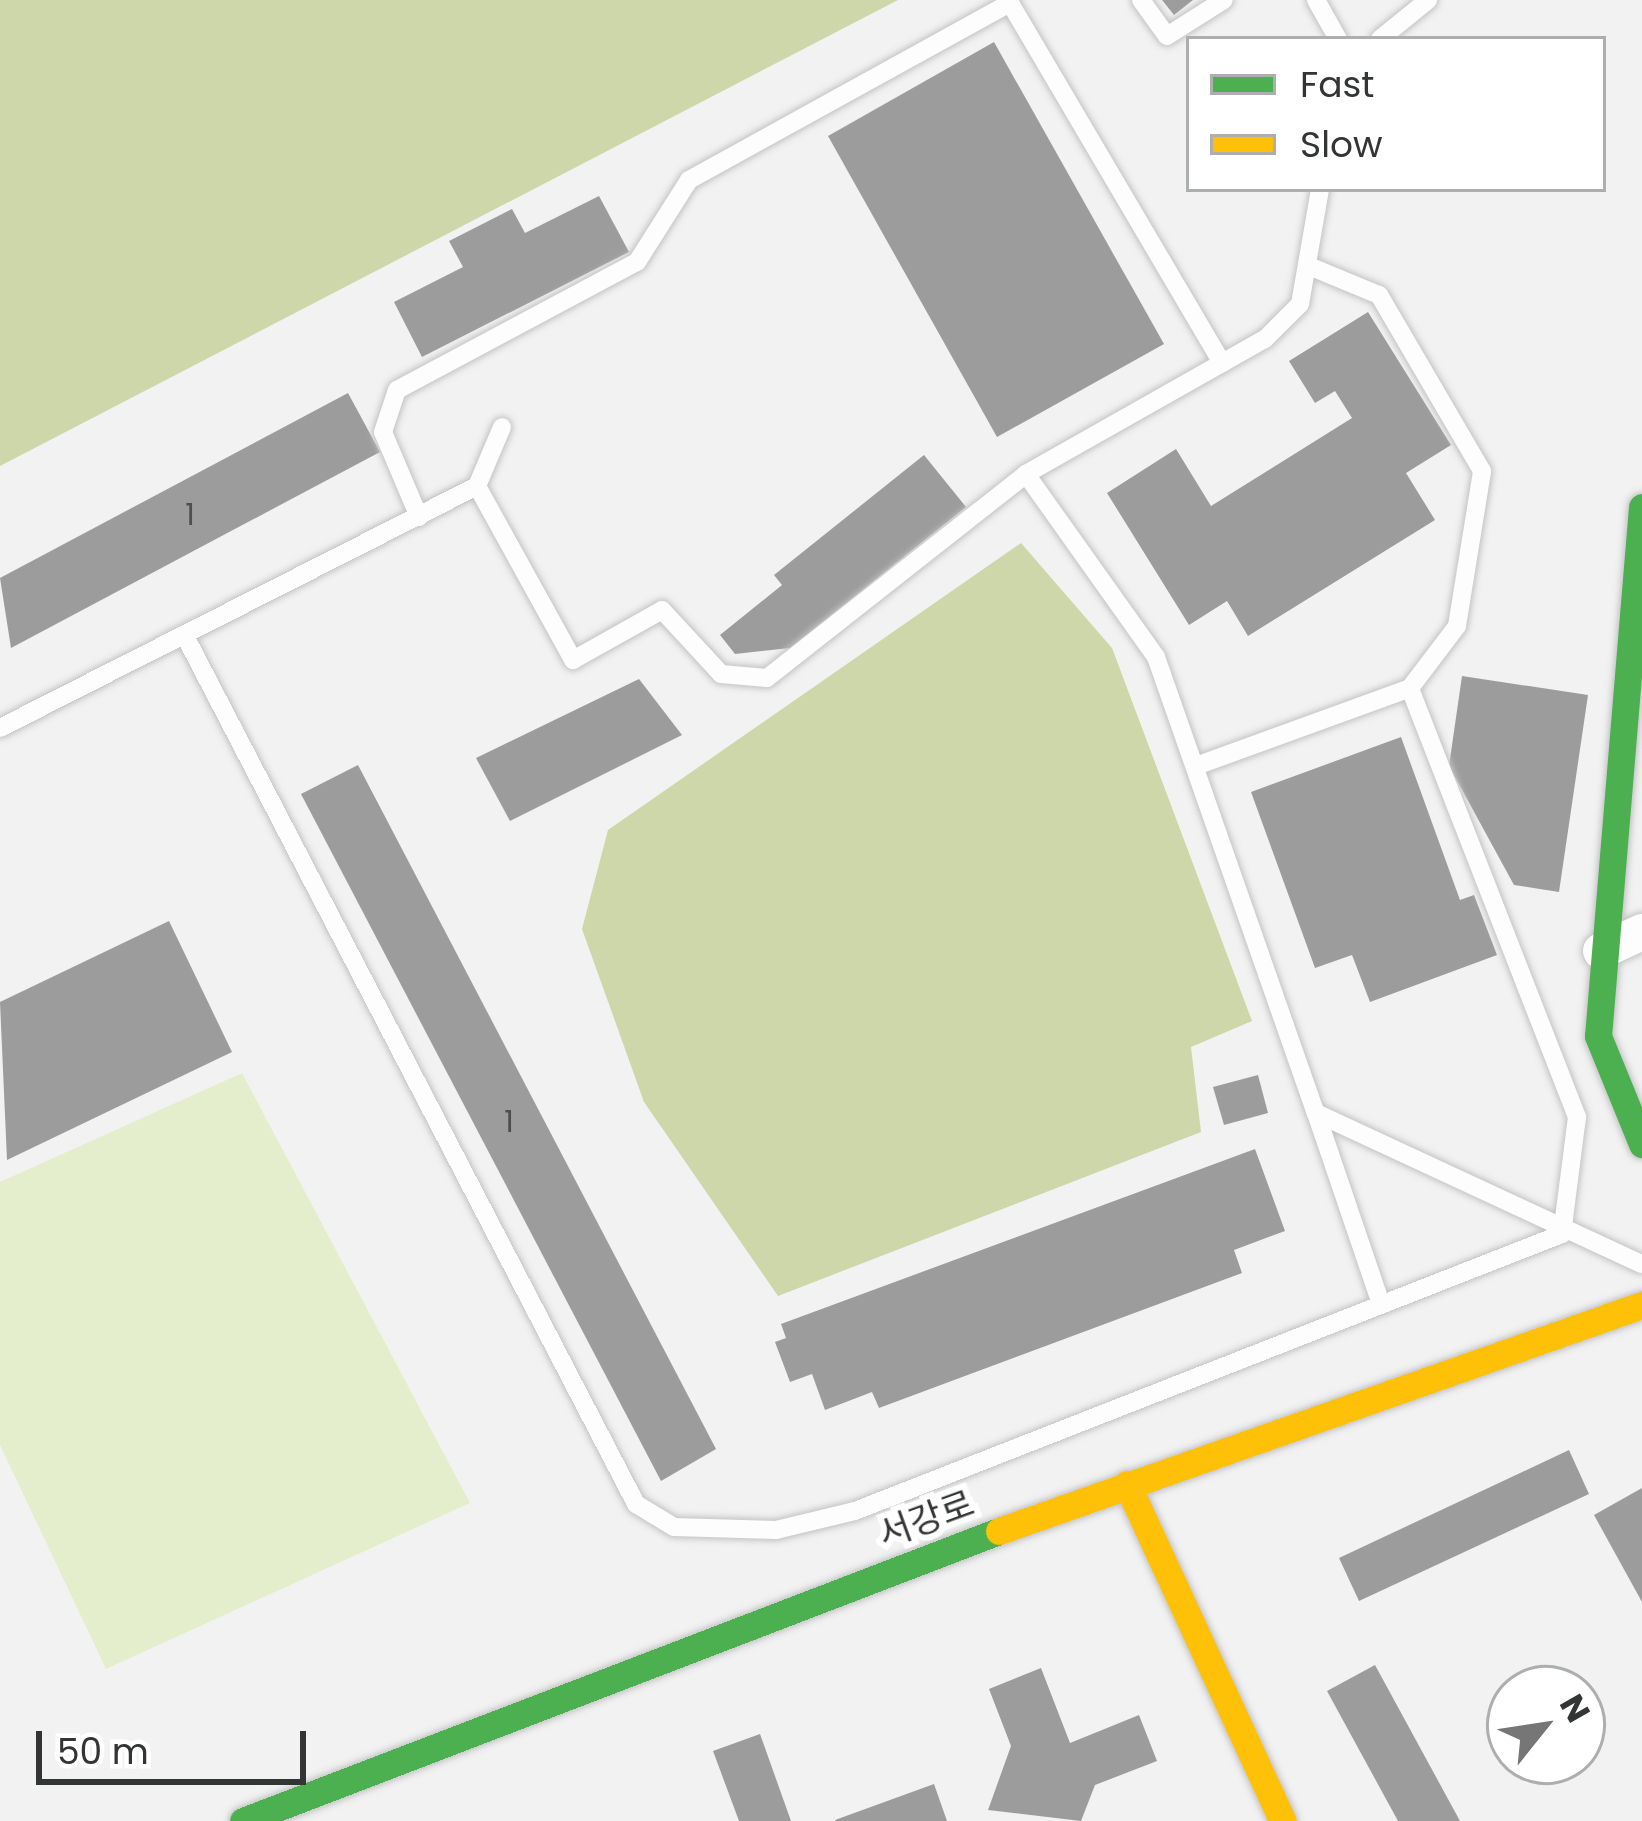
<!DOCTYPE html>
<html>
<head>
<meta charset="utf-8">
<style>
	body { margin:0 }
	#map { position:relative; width:1642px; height:1821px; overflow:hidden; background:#f2f2f3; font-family:Poppins,"Noto Sans KR",sans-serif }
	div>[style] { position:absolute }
	.green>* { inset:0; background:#e5eecc }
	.forest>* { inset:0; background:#cdd7a9 }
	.building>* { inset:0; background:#9c9c9c }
	.roads { filter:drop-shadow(0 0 3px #c4c4c5) drop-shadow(0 0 3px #c4c4c5) }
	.lane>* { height:18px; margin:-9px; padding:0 9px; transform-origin:9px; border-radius:9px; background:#fdfdfd }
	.street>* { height:36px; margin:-18px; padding:0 18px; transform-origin:18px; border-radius:18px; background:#fdfdfd }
	.fast>* { height:27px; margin:-13.5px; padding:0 13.5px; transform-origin:13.5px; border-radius:13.5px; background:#4caf50 }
	.slow>* { height:27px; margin:-13.5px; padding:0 13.5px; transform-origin:13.5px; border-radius:13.5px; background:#ffc107 }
	span { translate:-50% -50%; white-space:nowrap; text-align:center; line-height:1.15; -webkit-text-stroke:12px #fff; paint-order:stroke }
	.number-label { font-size:30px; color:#4d4e4e }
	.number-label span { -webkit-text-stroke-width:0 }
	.street-label { font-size:36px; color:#333434 }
	.legend { position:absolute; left:1186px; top:36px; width:420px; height:156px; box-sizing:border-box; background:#fff; border:3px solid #adaeae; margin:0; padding:15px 21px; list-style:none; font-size:36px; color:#333434 }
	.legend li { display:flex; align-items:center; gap:24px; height:60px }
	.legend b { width:60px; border:3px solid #adaeae }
	.north { position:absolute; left:1486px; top:1665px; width:120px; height:120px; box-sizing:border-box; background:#fff; border:3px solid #adaeae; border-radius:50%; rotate:60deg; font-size:33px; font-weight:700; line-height:48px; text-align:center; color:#333434 }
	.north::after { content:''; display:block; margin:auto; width:42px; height:54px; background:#767677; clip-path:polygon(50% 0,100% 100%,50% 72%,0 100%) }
	.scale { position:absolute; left:36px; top:1731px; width:270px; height:54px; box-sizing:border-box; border:6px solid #333434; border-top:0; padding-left:15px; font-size:36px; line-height:42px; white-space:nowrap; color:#333434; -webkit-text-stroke:9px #fff; paint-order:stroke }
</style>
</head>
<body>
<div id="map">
	<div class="green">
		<i style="clip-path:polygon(242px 1073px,470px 1503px,106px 1669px,0 1445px,0 1182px)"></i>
	</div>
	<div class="forest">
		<i style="clip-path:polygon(0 0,898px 0,0 466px)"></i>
		<i style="clip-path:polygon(1021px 543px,1112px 648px,1252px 1021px,1191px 1047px,1201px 1132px,778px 1296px,644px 1102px,582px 929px,608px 830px)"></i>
	</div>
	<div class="building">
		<i style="clip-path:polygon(1162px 0,1193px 0,1174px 15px)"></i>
		<i style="clip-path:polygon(994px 42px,1164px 344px,997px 437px,828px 136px)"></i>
		<i style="clip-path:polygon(599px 196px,629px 252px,422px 357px,394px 302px,463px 267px,449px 241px,512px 209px,525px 233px)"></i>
		<i style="clip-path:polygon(1368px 312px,1451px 445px,1406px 473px,1435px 520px,1248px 636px,1227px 601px,1189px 625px,1107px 493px,1176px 449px,1211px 506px,1352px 418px,1335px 391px,1315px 403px,1289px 361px)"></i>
		<i style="clip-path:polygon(348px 393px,380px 452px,11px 648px,0 578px)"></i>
		<i style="clip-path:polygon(924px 455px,966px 507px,790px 648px,735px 654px,720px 635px,782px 585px,774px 575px)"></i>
		<i style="clip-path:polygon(1462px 676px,1588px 695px,1559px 892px,1514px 885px,1449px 766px)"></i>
		<i style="clip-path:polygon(639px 679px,682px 735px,510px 821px,476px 758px)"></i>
		<i style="clip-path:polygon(1401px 737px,1460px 900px,1474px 895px,1497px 955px,1370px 1002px,1352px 955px,1315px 968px,1251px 792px)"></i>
		<i style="clip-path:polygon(358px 765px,716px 1449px,661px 1481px,301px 794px)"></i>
		<i style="clip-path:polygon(169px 921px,232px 1052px,7px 1160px,0 1002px)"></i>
		<i style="clip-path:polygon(1258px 1075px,1268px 1113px,1224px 1125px,1213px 1087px)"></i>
		<i style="clip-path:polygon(1255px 1149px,1285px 1231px,1234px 1250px,1242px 1273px,879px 1408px,872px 1392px,825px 1410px,812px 1374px,790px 1382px,775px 1342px,786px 1338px,781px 1324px)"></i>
		<i style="clip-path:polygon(1569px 1450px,1589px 1494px,1359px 1601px,1339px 1558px)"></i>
		<i style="clip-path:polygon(1642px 1488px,1642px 1602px,1594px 1515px)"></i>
		<i style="clip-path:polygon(1375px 1665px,1460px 1821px,1398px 1821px,1327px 1691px)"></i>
		<i style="clip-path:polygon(1041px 1668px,1070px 1743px,1139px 1715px,1157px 1761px,1095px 1785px,1081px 1821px,988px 1810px,1011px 1746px,989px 1689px)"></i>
		<i style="clip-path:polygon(760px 1734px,791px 1821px,739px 1821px,713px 1751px)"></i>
		<i style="clip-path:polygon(934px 1784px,947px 1821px,835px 1821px,835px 1820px)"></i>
	</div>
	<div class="roads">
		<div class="lane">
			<i style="left:1141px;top:0;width:44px;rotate:54.2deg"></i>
			<i style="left:1167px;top:36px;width:67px;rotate:-32.3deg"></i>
			<i style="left:1316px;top:0;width:45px;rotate:60.6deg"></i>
			<i style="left:1380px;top:39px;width:62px;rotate:-39.1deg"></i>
			<i style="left:1026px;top:474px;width:224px;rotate:54.6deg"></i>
			<i style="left:1156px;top:657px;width:483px;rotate:70.7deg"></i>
			<i style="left:1316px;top:1113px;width:359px;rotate:24.9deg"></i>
			<i style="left:477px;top:486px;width:199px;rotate:61.1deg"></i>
			<i style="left:573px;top:660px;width:102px;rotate:-29.3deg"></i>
			<i style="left:662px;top:610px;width:87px;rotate:47.3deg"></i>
			<i style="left:721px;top:674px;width:46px;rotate:5deg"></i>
			<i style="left:767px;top:678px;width:330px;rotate:-38.2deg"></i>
			<i style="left:1026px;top:474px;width:274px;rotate:-29.5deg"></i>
			<i style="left:1265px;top:339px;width:49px;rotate:-45deg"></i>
			<i style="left:1300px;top:304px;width:117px;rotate:-80.1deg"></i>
			<i style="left:419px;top:517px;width:92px;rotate:-113deg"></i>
			<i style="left:383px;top:432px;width:44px;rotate:-71.6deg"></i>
			<i style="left:397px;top:390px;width:272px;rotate:-28.1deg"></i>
			<i style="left:637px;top:262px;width:97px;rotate:-57.6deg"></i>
			<i style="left:689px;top:180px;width:367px;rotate:-28.9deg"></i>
			<i style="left:1010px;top:3px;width:418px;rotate:59.5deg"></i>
			<i style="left:186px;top:638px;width:976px;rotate:62.54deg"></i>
			<i style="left:636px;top:1504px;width:44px;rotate:31.2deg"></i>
			<i style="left:674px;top:1527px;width:102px;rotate:1.7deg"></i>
			<i style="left:776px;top:1530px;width:81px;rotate:-13.5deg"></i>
			<i style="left:855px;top:1511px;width:759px;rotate:-21.4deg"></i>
			<i style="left:1562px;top:1234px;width:118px;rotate:-82.7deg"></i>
			<i style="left:1577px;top:1117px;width:460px;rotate:-111.3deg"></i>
			<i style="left:0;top:728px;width:535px;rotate:-26.9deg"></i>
			<i style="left:477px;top:486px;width:64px;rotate:-67deg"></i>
			<i style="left:1196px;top:766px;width:228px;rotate:-20deg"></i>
			<i style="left:1410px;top:688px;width:78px;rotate:-52.8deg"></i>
			<i style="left:1457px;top:626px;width:157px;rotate:-80.8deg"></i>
			<i style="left:1482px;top:471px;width:204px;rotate:-120.3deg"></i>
			<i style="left:1379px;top:295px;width:76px;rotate:-157.5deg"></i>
			<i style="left:1316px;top:1113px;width:202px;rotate:71.2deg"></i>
		</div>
		<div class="street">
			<i style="left:1601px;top:951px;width:45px;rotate:-24.9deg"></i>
		</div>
		<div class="fast">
			<i style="left:1642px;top:507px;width:531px;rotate:94.75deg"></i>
			<i style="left:1598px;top:1036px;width:117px;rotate:67.8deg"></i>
			<i style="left:243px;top:1821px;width:810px;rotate:-20.99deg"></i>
		</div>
		<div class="slow">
			<i style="left:1127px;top:1484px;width:371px;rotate:65.2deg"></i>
			<i style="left:999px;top:1531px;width:682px;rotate:-19.37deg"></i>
		</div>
	</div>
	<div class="number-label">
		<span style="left:190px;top:515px">1</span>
		<span style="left:509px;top:1122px">1</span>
	</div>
	<div class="street-label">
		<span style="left:926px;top:1519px;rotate:-20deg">서강로</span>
	</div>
	<ul class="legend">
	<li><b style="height:15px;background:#4caf50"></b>Fast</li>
	<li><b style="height:15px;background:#ffc107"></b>Slow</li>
	</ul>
	<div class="north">N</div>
	<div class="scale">50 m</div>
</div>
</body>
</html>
